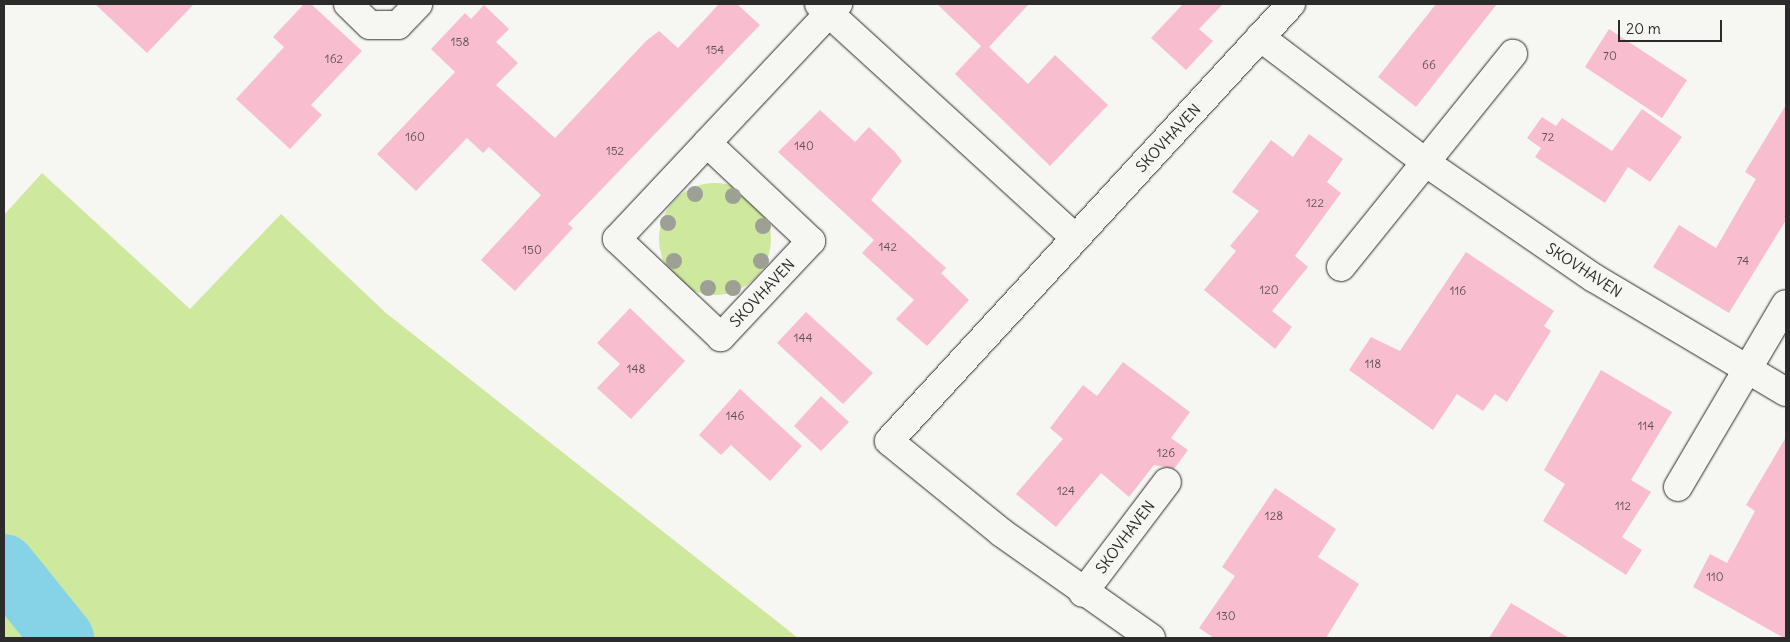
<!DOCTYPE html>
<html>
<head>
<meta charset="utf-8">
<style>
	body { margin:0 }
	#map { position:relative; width:1790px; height:642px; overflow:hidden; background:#f6f6f2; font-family:Delius,sans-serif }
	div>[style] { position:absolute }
	.green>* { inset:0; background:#cee89e }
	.round { border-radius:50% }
	.river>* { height:62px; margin:-31px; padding:0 31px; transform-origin:31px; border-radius:31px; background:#86d2e6 }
	.building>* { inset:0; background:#f8becf }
	.roads { filter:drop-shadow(0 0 1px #2b2b2b) drop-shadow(0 0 1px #2b2b2b) }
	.minor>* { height:28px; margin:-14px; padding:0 14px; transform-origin:14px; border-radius:14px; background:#f6f6f2 }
	.trees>* { width:16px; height:16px; margin:-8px; border-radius:50%; background:#9da094 }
	span { translate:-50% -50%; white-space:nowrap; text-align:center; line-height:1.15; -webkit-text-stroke:4px #f6f6f2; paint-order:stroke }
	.number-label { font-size:12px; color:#5e5054 }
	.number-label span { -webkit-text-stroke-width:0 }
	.street-label { font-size:15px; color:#2b2b2b }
	.frame { position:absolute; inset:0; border:5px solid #2b2b2b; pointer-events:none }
	.scale { position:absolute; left:1618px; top:20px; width:104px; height:22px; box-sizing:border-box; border:2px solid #2b2b2b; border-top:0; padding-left:6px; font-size:15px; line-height:18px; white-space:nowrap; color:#2b2b2b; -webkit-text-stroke:4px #f6f6f2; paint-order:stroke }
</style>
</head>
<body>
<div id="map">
	<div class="green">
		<i style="clip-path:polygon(42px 173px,190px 309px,281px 214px,386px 313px,798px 638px,4px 638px,4px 215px)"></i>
		<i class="round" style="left:659px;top:183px;width:112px;height:112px"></i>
	</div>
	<div class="river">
		<i style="left:4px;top:565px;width:94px;rotate:51.1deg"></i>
	</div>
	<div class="building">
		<i style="clip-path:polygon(95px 4px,194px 4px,147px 53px)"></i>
		<i style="clip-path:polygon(304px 4px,311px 4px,362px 51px,311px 105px,322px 115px,290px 149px,236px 99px,284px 47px,273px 37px)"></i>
		<i style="clip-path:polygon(719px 4px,737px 4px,760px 25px,568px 224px,573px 228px,515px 291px,481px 260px,541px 195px,489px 147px,483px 153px,467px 138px,416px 191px,377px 154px,455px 72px,431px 49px,465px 13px,471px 19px,484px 5px,509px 29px,496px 42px,518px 63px,496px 85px,555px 138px,646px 41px,659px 31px,678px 48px)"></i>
		<i style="clip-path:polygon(937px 4px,1029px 4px,989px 47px,1028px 84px,1055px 55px,1108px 105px,1050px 166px,955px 74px,981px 46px)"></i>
		<i style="clip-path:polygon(1183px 4px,1223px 4px,1199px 29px,1213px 41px,1186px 70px,1151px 38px)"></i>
		<i style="clip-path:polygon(1436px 4px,1497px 4px,1416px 107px,1378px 77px)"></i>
		<i style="clip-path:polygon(1609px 29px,1687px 80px,1662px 118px,1585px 67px)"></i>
		<i style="clip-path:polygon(1786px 105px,1786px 220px,1729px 313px,1653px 267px,1679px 225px,1716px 248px,1756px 179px,1745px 172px)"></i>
		<i style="clip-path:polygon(1642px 109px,1682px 137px,1650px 182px,1628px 167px,1605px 203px,1535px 157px,1541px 148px,1527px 138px,1542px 117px,1556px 126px,1562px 118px,1612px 151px)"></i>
		<i style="clip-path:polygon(820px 110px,855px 142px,869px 127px,895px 152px,902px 161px,871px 200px,946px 268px,941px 273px,969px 300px,927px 346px,896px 319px,914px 300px,862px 253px,874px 240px,778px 152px)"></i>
		<i style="clip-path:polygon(1309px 134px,1343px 159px,1327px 182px,1341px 193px,1295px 256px,1308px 267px,1272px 311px,1292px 327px,1275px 349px,1204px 290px,1236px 251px,1230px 246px,1259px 211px,1232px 192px,1271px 140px,1293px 157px)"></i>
		<i style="clip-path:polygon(1466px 252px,1554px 311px,1544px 326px,1551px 331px,1507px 402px,1495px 394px,1483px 411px,1457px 394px,1433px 430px,1349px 370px,1371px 337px,1400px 351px)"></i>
		<i style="clip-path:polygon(630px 308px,685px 361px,631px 419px,597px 388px,620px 364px,597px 343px)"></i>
		<i style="clip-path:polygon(806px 312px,873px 373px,843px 404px,777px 343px)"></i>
		<i style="clip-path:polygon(1123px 362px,1190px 412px,1171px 438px,1188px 450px,1174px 469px,1154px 465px,1129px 497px,1101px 473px,1056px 527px,1016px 494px,1063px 439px,1050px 428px,1083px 385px,1097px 396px)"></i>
		<i style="clip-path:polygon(1601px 370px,1672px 412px,1631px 480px,1651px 492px,1622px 537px,1642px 550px,1626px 575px,1543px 521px,1565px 484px,1544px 470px)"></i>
		<i style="clip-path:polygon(740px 389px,802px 446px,770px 481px,731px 445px,721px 455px,699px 435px)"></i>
		<i style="clip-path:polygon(821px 396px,849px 422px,821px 451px,794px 426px)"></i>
		<i style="clip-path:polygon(1786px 437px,1786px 638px,1784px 638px,1693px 587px,1710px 554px,1727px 563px,1755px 511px,1746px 505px)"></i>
		<i style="clip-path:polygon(1275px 488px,1336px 529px,1318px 557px,1359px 584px,1326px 638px,1214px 638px,1199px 628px,1235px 576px,1222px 567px)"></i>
		<i style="clip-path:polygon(1511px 603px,1569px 638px,1489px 638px)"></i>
	</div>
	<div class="roads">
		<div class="minor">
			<i style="left:348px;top:4px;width:30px;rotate:44deg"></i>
			<i style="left:370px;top:25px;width:28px"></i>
			<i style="left:398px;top:25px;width:29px;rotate:-46deg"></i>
			<i style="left:819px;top:4px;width:347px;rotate:42.4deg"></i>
			<i style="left:1260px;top:37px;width:207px;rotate:37.1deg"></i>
			<i style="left:1425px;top:162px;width:205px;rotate:34.5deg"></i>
			<i style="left:1594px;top:278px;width:223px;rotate:30.7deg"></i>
			<i style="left:707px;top:143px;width:143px;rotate:43.3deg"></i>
			<i style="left:811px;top:241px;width:132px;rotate:133.2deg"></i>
			<i style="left:721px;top:337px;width:143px;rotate:-136.7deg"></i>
			<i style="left:617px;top:239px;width:132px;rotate:-46.8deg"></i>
			<i style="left:707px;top:143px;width:178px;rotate:-46.8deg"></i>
			<i style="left:829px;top:13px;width:13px;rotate:-45deg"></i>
			<i style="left:1341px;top:267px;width:274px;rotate:-51.1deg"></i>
			<i style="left:1678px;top:487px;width:212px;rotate:-59.5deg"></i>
			<i style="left:1083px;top:593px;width:139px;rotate:-52.9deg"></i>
			<i style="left:1151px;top:638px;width:184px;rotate:-144.8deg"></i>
			<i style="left:1001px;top:532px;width:144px;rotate:-140.9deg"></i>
			<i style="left:889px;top:441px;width:594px;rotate:-47.39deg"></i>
		</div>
	</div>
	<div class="trees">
		<i style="left:695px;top:194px"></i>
		<i style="left:733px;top:196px"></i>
		<i style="left:668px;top:223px"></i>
		<i style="left:763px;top:226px"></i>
		<i style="left:674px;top:261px"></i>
		<i style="left:761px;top:261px"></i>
		<i style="left:708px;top:288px"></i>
		<i style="left:733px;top:288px"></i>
	</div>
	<div class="number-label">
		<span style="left:460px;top:42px">158</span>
		<span style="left:715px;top:50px">154</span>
		<span style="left:1610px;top:56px">70</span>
		<span style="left:334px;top:59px">162</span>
		<span style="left:1429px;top:65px">66</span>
		<span style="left:415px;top:137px">160</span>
		<span style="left:1548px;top:137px">72</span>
		<span style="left:804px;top:146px">140</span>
		<span style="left:615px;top:151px">152</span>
		<span style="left:1315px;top:203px">122</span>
		<span style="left:888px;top:247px">142</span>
		<span style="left:532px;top:250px">150</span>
		<span style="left:1743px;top:261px">74</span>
		<span style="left:1269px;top:290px">120</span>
		<span style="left:1458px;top:291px">116</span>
		<span style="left:803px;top:338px">144</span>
		<span style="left:1373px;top:364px">118</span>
		<span style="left:636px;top:369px">148</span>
		<span style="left:735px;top:416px">146</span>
		<span style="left:1646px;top:426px">114</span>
		<span style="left:1166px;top:453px">126</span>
		<span style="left:1066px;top:491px">124</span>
		<span style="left:1623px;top:506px">112</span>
		<span style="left:1274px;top:516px">128</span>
		<span style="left:1715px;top:577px">110</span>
		<span style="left:1226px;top:616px">130</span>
	</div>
	<div class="street-label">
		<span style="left:1168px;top:138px;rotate:-47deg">SKOVHAVEN</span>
		<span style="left:1584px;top:270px;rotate:33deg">SKOVHAVEN</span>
		<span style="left:762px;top:293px;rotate:-47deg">SKOVHAVEN</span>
		<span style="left:1125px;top:537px;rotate:-53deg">SKOVHAVEN</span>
	</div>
	<div class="frame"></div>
	<div class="scale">20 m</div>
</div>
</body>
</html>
